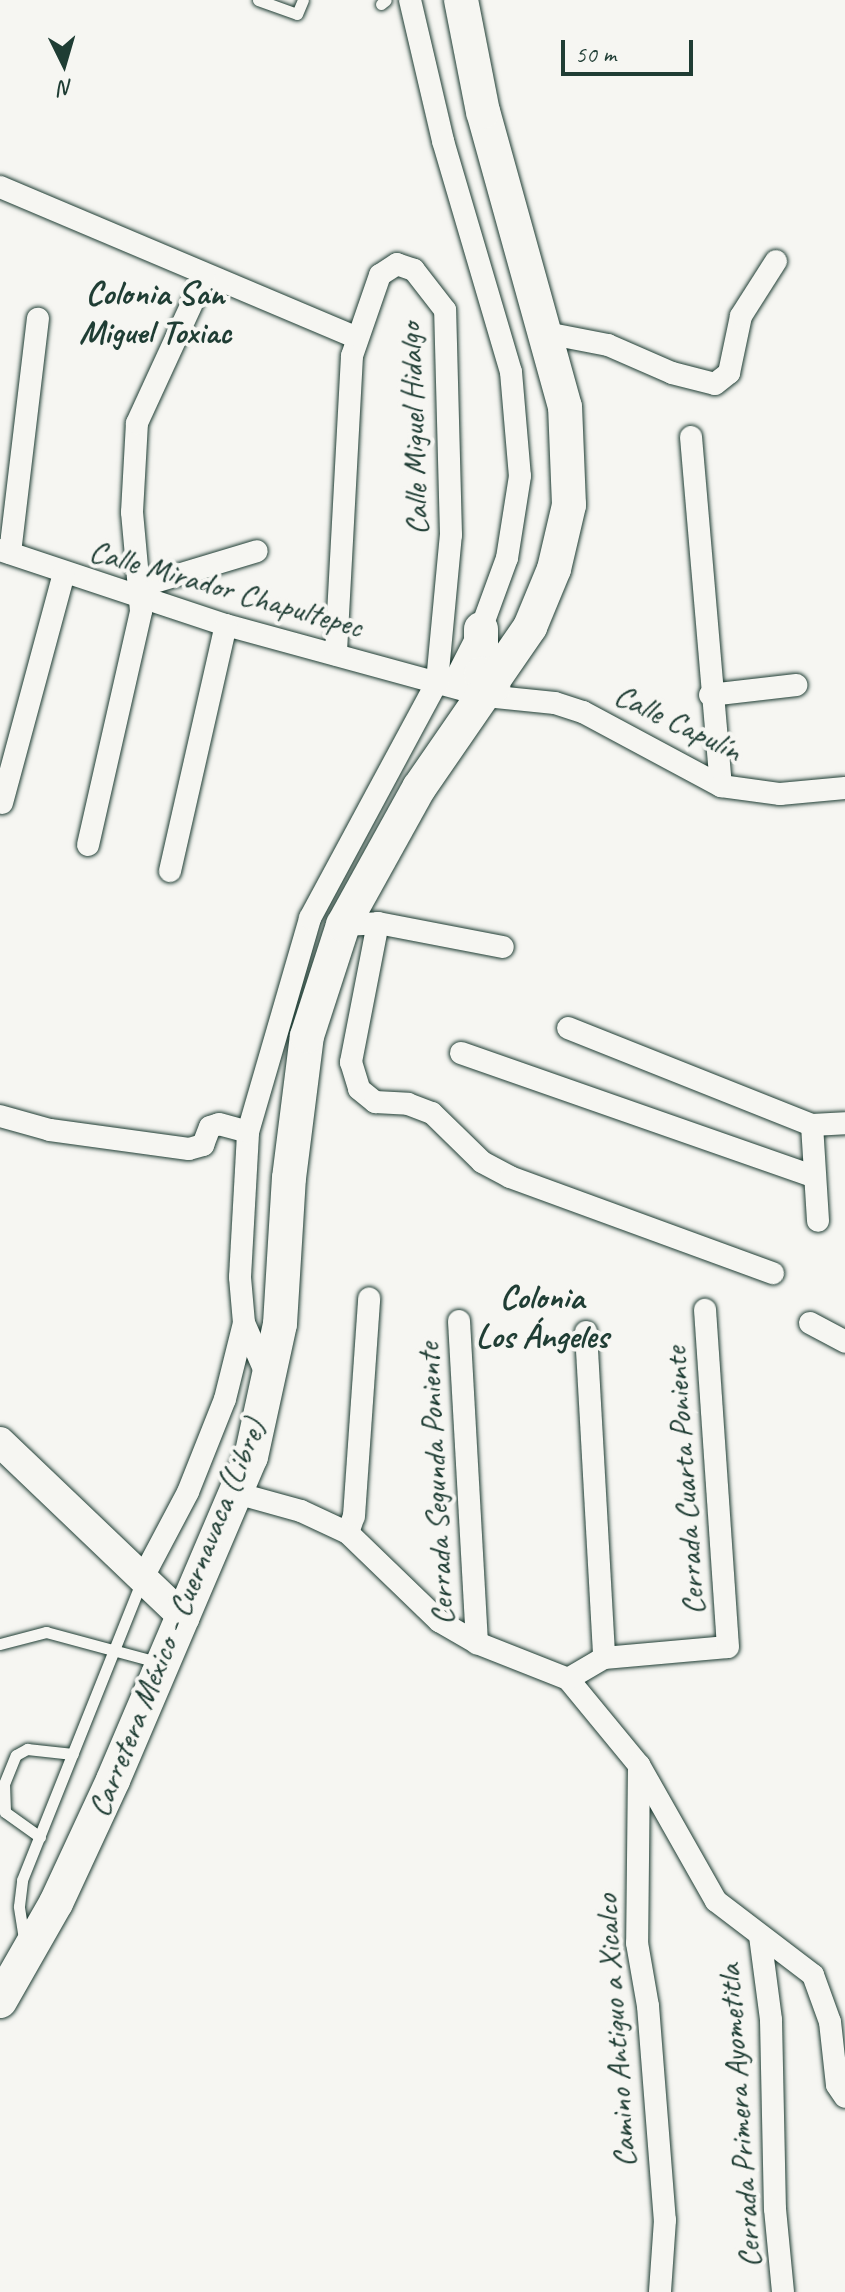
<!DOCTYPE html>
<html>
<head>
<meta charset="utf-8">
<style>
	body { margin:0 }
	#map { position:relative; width:845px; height:2292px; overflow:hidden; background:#f6f6f2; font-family:Caveat,sans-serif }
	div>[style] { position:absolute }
	.roads { filter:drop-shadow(0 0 2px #1f3d34) drop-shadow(0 0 2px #1f3d34) }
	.service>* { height:11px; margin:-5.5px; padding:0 5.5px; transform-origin:5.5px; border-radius:5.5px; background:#f6f6f2 }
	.minor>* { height:22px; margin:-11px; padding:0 11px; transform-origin:11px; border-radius:11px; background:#f6f6f2 }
	.secondary>* { height:30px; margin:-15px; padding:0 15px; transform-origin:15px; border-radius:15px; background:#f6f6f2 }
	.primary>* { height:34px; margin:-17px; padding:0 17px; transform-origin:17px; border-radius:17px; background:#f6f6f2 }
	span { translate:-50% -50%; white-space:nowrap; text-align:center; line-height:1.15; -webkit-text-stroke:8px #f6f6f2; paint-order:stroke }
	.street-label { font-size:32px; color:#1f3d34 }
	.neighbourhood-label { font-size:34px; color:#1f3d34; font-weight:700 }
	.north { position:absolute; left:24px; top:24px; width:80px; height:80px; -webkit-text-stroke:6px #f6f6f2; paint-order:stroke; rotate:175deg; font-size:22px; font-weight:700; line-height:32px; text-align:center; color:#1f3d34 }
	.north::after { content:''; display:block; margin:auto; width:28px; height:36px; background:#1f3d34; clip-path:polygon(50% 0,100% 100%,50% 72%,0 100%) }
	.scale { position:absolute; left:561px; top:40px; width:132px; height:36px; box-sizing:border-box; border:4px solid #1f3d34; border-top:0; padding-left:10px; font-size:24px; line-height:28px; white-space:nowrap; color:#1f3d34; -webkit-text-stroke:6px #f6f6f2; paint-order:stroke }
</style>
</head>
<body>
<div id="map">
	<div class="roads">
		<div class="service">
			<i style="left:258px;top:0;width:41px;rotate:19.7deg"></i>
			<i style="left:297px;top:14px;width:15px;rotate:-67deg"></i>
			<i style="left:381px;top:4px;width:6px;rotate:-39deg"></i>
			<i style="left:0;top:1644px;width:48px;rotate:-14.6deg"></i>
			<i style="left:46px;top:1632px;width:119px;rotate:15.1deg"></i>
			<i style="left:40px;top:1837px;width:43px;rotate:-144.5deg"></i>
			<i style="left:5px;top:1812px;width:28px;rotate:-92deg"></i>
			<i style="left:4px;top:1784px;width:31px;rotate:-68deg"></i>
			<i style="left:16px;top:1755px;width:13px;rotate:-29deg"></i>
			<i style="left:27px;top:1749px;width:46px;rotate:6.2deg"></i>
			<i style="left:24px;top:1939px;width:33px;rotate:-99deg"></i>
			<i style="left:19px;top:1906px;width:26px;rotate:-83deg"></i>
			<i style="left:22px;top:1880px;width:323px;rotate:-68.2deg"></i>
		</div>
		<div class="minor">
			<i style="left:410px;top:0;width:145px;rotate:76.8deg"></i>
			<i style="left:443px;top:141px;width:241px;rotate:73.6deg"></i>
			<i style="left:511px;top:372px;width:104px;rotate:85.1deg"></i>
			<i style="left:520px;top:476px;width:83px;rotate:99deg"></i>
			<i style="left:507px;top:558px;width:76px;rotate:110.1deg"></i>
			<i style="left:481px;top:629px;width:64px;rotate:117deg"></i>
			<i style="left:0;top:187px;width:385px;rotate:22.9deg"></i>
			<i style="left:546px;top:333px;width:63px;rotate:11deg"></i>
			<i style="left:608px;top:345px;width:70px;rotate:23.6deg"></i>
			<i style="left:672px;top:373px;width:44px;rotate:14.3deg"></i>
			<i style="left:715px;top:384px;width:18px;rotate:-38deg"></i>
			<i style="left:729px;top:373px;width:58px;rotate:-78.1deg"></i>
			<i style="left:741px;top:316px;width:65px;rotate:-57.5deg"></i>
			<i style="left:691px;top:437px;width:350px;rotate:85.1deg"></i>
			<i style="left:0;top:550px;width:238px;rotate:18.4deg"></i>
			<i style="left:226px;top:625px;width:270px;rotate:15.3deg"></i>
			<i style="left:486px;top:696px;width:69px;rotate:5.8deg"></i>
			<i style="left:555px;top:703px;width:29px;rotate:18deg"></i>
			<i style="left:583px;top:712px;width:157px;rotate:28.2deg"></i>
			<i style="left:721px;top:786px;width:60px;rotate:7.7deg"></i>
			<i style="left:780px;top:794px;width:65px;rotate:-5.3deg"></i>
			<i style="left:10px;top:553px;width:236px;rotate:-83.2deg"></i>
			<i style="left:138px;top:587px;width:124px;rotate:-16.8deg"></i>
			<i style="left:710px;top:695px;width:87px;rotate:-6.6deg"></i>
			<i style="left:2px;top:803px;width:237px;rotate:-74.9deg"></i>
			<i style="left:88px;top:845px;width:240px;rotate:-77.2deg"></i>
			<i style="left:141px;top:611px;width:99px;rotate:-95.2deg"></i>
			<i style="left:132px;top:512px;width:89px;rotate:-86.8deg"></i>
			<i style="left:137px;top:423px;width:161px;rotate:-65.3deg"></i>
			<i style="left:170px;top:871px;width:252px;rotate:-77.2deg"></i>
			<i style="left:378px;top:923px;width:127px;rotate:10.9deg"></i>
			<i style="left:343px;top:925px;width:35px;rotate:-3deg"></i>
			<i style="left:378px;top:923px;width:142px;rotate:101deg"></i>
			<i style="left:351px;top:1062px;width:28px;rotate:73deg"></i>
			<i style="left:359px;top:1089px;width:21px;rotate:39deg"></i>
			<i style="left:375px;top:1102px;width:33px;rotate:3deg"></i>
			<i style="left:408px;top:1104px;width:26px;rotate:21deg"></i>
			<i style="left:432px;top:1113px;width:70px;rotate:44.4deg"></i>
			<i style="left:482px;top:1162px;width:32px;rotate:28deg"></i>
			<i style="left:510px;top:1177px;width:280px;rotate:20.1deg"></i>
			<i style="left:568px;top:1028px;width:263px;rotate:21.7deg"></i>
			<i style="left:812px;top:1125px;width:33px;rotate:-3deg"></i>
			<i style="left:461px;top:1053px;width:375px;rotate:19.3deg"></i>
			<i style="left:0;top:1116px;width:52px;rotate:15.6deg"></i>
			<i style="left:50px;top:1130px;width:140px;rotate:7.8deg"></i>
			<i style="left:189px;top:1149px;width:15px;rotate:-16deg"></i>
			<i style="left:203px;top:1145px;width:19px;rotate:-69deg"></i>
			<i style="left:210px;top:1127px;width:9px;rotate:-18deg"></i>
			<i style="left:219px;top:1124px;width:30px;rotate:15deg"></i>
			<i style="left:812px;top:1125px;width:96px;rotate:86.4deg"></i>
			<i style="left:459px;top:1321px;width:323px;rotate:86.8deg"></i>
			<i style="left:810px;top:1323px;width:40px;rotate:28deg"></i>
			<i style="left:586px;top:1332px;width:326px;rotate:86.8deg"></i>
			<i style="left:268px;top:1378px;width:60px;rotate:-113.6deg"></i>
			<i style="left:244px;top:1323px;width:46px;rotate:-95deg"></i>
			<i style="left:240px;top:1277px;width:145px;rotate:-86.8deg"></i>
			<i style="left:248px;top:1132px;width:223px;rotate:-73.8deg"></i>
			<i style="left:310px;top:918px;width:268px;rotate:-61.7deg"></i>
			<i style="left:437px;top:682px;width:148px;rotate:-84.6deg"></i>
			<i style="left:451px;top:535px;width:225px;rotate:-91.5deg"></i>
			<i style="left:445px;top:310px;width:51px;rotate:-127.8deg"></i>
			<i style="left:414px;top:270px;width:18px;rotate:-161deg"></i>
			<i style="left:397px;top:264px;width:20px;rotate:147deg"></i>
			<i style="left:380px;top:275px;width:86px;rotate:109.1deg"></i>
			<i style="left:352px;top:356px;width:299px;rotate:93.1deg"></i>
			<i style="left:236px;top:1493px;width:67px;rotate:15.5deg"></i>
			<i style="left:301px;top:1511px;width:52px;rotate:25.1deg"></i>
			<i style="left:348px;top:1533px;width:127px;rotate:44deg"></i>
			<i style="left:439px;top:1621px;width:44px;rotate:30.1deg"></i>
			<i style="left:477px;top:1643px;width:98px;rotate:21.6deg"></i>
			<i style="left:348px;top:1533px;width:18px;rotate:-71deg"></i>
			<i style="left:354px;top:1516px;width:218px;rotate:-86deg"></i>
			<i style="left:142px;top:1579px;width:98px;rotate:-62.1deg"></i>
			<i style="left:188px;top:1492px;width:100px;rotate:-68.3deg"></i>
			<i style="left:225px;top:1399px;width:78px;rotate:-76deg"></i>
			<i style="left:568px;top:1679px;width:112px;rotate:50.5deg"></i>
			<i style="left:639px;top:1765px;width:156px;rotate:60.5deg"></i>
			<i style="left:716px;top:1901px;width:122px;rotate:37.3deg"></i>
			<i style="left:813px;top:1975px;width:50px;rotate:70.1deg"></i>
			<i style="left:830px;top:2022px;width:63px;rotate:83.7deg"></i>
			<i style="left:837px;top:2085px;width:14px;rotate:56deg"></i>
			<i style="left:568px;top:1679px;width:42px;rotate:-30.3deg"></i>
			<i style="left:604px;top:1658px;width:124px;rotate:-5.1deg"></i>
			<i style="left:728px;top:1647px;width:338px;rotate:-93.9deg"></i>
			<i style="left:639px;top:1765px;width:178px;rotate:90.6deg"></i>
			<i style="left:637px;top:1943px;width:64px;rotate:80.1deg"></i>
			<i style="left:648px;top:2006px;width:215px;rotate:85.5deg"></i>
			<i style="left:665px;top:2220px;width:72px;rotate:94deg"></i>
			<i style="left:760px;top:1936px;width:85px;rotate:82.5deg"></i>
			<i style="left:771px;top:2020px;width:189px;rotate:88.8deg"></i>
			<i style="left:775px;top:2209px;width:83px;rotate:84.5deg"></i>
		</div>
		<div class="secondary">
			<i style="left:0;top:1442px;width:255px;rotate:43.7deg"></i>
		</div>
		<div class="primary">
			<i style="left:481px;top:629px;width:45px;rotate:90deg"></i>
			<i style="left:481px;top:674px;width:18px;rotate:47deg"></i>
			<i style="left:0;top:2001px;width:113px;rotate:-60.3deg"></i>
			<i style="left:56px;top:1903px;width:136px;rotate:-65.1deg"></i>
			<i style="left:113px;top:1780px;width:351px;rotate:-66.9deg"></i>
			<i style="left:251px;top:1457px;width:136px;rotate:-77.7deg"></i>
			<i style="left:280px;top:1324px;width:146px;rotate:-86.5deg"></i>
			<i style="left:289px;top:1178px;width:143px;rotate:-82.8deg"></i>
			<i style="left:307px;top:1036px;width:117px;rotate:-72deg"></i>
			<i style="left:343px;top:925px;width:157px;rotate:-61deg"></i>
			<i style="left:419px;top:788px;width:196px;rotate:-55.4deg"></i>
			<i style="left:530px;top:627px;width:63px;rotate:-67.5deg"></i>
			<i style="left:554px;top:569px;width:66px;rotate:-76.8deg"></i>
			<i style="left:569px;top:505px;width:98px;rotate:-92.3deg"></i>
			<i style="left:565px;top:407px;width:306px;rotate:-105.5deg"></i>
			<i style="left:483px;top:112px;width:114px;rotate:-101.1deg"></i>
		</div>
	</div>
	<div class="street-label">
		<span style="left:414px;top:429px;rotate:-92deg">Calle Miguel Hidalgo</span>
		<span style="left:226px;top:589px;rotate:16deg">Calle Mirador Chapultepec</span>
		<span style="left:678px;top:723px;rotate:26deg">Calle Capulín</span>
		<span style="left:685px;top:1481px;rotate:-94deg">Cerrada Cuarta Poniente</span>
		<span style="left:436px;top:1484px;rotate:-93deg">Cerrada Segunda Poniente</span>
		<span style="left:177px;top:1618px;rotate:-68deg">Carretera México - Cuernavaca (Libre)</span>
		<span style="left:616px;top:2031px;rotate:-94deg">Camino Antiguo a Xicalco</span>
		<span style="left:740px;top:2116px;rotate:-94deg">Cerrada Primera Ayometitla</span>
	</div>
	<div class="neighbourhood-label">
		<span style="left:155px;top:312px">Colonia San<br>Miguel Toxiac</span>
		<span style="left:542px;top:1316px">Colonia<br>Los Ángeles</span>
	</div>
	<div class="north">N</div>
	<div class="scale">50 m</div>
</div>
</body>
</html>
